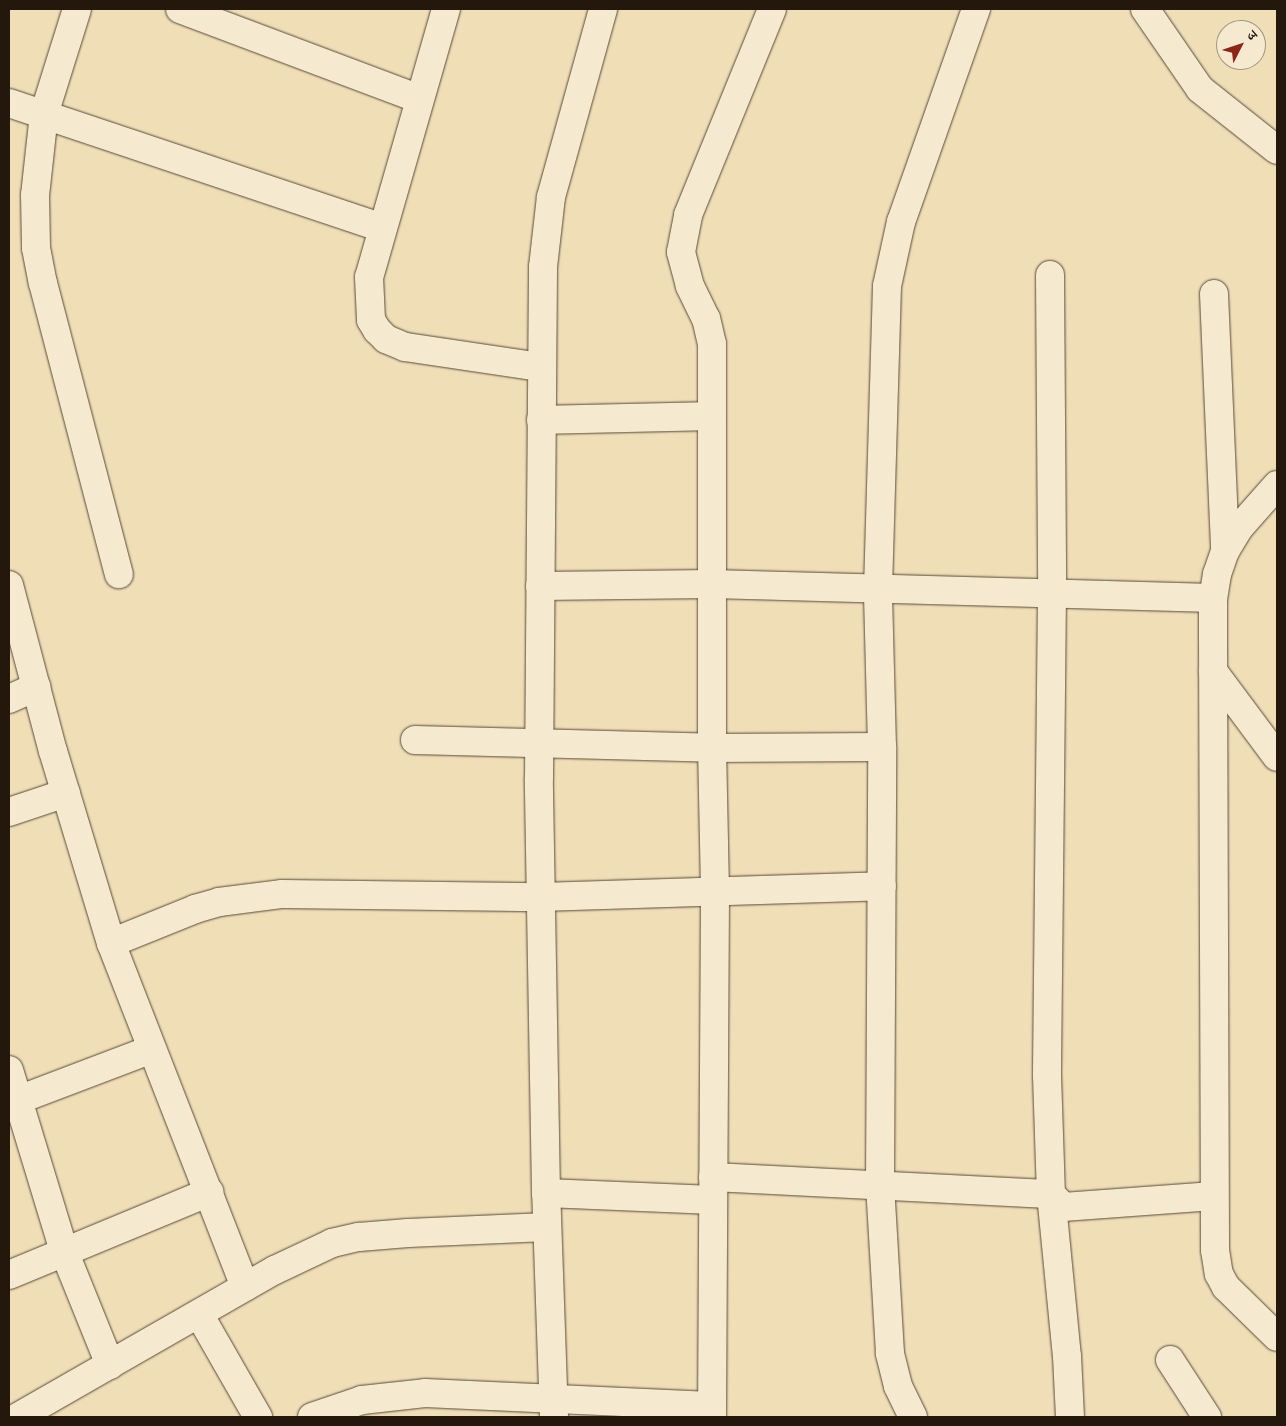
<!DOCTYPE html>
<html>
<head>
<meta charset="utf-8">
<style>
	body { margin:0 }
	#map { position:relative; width:1286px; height:1426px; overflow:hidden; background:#f0deb7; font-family:"IM FELL Great Primer","Noto Serif Devanagari",serif }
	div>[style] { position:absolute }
	.roads { filter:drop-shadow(0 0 1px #564a36) drop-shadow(0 0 1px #564a36) }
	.minor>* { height:28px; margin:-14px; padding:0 14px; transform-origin:14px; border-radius:14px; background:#f5ead0 }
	span { translate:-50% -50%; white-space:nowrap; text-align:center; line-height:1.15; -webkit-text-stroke:4.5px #f5ead0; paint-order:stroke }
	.frame { position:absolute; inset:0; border:10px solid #23180b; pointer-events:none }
	.north { position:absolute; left:1216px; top:20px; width:50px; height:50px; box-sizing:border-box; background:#f5ead0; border:1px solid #a19681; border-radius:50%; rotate:49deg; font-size:14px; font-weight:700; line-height:20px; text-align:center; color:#23180b }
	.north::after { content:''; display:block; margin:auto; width:18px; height:22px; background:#8f2418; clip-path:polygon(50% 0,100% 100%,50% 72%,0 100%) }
</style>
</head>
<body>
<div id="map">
	<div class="roads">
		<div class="minor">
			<i style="left:77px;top:9px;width:110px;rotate:107.4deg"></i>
			<i style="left:44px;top:114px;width:81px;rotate:96.3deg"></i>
			<i style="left:35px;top:195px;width:53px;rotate:88.9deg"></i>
			<i style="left:36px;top:248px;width:36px;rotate:79deg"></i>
			<i style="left:43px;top:283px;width:301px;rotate:75.4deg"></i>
			<i style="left:180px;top:9px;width:255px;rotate:20.6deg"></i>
			<i style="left:446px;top:9px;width:279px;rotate:106deg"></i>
			<i style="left:369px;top:277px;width:43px;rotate:87.3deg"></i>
			<i style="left:371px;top:320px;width:12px;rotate:59deg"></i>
			<i style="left:377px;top:330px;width:13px;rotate:45deg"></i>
			<i style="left:386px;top:339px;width:21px;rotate:23deg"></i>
			<i style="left:405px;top:347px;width:137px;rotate:8.4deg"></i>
			<i style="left:1145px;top:9px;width:97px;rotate:55.5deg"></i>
			<i style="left:1200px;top:89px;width:98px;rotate:38.4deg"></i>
			<i style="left:9px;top:103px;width:393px;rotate:18.5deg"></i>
			<i style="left:1050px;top:275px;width:319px;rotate:89.6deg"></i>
			<i style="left:1052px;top:594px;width:481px;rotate:90.6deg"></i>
			<i style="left:1047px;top:1075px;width:119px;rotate:88.1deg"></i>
			<i style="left:1051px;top:1194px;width:163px;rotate:84.4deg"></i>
			<i style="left:1067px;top:1356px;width:61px;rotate:87.2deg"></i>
			<i style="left:1214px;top:294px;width:257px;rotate:87.5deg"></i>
			<i style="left:541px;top:420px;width:171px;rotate:-1.3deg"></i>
			<i style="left:1277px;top:485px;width:57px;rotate:131.5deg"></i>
			<i style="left:1239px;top:528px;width:27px;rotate:121deg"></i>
			<i style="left:1225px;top:551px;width:24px;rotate:109deg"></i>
			<i style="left:1217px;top:574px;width:24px;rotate:99deg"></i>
			<i style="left:1213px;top:598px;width:41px;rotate:90deg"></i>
			<i style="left:1213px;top:639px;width:611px;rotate:89.81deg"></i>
			<i style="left:1215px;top:1250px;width:24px;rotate:81deg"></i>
			<i style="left:1219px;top:1274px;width:15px;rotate:62deg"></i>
			<i style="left:1226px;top:1287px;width:71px;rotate:44.4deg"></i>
			<i style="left:9px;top:585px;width:172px;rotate:75.2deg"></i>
			<i style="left:53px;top:751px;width:201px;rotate:73.2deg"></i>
			<i style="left:111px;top:943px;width:369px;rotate:68.7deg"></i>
			<i style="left:540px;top:586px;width:172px;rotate:-0.7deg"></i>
			<i style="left:712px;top:584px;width:501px;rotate:1.6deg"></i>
			<i style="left:1213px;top:671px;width:107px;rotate:53.3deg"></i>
			<i style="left:9px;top:699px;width:30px;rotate:-24deg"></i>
			<i style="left:415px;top:740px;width:297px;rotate:1.5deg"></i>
			<i style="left:712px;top:748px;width:170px;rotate:-0.3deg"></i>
			<i style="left:9px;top:812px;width:60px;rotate:-18.4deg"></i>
			<i style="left:111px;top:943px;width:91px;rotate:-22deg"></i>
			<i style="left:195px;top:909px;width:25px;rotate:-16deg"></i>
			<i style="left:219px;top:902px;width:64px;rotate:-7.2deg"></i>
			<i style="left:282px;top:894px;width:259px;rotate:0.7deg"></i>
			<i style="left:541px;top:897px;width:341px;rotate:-1.8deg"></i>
			<i style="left:9px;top:1070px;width:189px;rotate:73.1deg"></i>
			<i style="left:64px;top:1251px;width:123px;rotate:68deg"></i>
			<i style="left:18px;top:1100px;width:143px;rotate:-20.8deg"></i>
			<i style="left:713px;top:1177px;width:338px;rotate:2.9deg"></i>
			<i style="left:1051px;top:1194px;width:18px;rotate:47deg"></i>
			<i style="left:1063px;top:1207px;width:151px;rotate:-4.2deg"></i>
			<i style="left:546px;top:1193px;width:167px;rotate:2.4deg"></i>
			<i style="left:9px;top:1275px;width:217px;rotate:-22.5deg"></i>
			<i style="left:199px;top:1314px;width:119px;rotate:60.2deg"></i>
			<i style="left:1170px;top:1360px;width:68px;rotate:57deg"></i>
			<i style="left:18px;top:1417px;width:296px;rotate:-29.8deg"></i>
			<i style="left:275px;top:1270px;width:63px;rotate:-25.3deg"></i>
			<i style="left:332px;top:1243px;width:28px;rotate:-13deg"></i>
			<i style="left:359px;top:1237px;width:49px;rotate:-4.7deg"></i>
			<i style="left:408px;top:1233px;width:139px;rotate:-2.5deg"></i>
			<i style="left:312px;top:1417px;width:53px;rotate:-18.8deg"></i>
			<i style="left:362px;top:1400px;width:63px;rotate:-6.3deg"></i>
			<i style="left:425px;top:1393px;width:286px;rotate:2.6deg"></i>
			<i style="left:554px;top:1417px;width:224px;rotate:-92deg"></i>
			<i style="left:546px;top:1193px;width:415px;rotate:-91deg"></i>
			<i style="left:539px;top:778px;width:511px;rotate:-89.55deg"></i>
			<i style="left:543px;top:267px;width:70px;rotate:-83.5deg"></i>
			<i style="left:551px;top:197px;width:195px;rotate:-74.5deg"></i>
			<i style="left:712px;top:1417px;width:527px;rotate:-89.67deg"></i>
			<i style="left:715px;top:890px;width:142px;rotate:-91.2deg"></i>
			<i style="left:712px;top:748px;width:404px;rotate:-90deg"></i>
			<i style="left:712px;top:344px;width:26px;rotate:-103deg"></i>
			<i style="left:706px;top:319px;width:37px;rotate:-116deg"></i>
			<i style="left:690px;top:286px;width:35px;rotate:-105deg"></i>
			<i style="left:681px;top:252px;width:38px;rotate:-79deg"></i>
			<i style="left:688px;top:215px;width:222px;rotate:-67.8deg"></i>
			<i style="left:913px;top:1417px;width:34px;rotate:-116deg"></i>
			<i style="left:898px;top:1386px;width:34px;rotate:-104deg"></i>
			<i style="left:890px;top:1353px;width:168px;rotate:-93.4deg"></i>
			<i style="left:880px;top:1185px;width:438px;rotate:-89.7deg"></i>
			<i style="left:882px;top:747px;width:158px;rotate:-91.5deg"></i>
			<i style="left:878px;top:589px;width:303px;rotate:-88.3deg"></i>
			<i style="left:887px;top:286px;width:66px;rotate:-77.7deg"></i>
			<i style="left:901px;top:222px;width:226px;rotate:-70.6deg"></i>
		</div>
	</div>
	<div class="frame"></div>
	<div class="north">उ</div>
</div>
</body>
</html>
